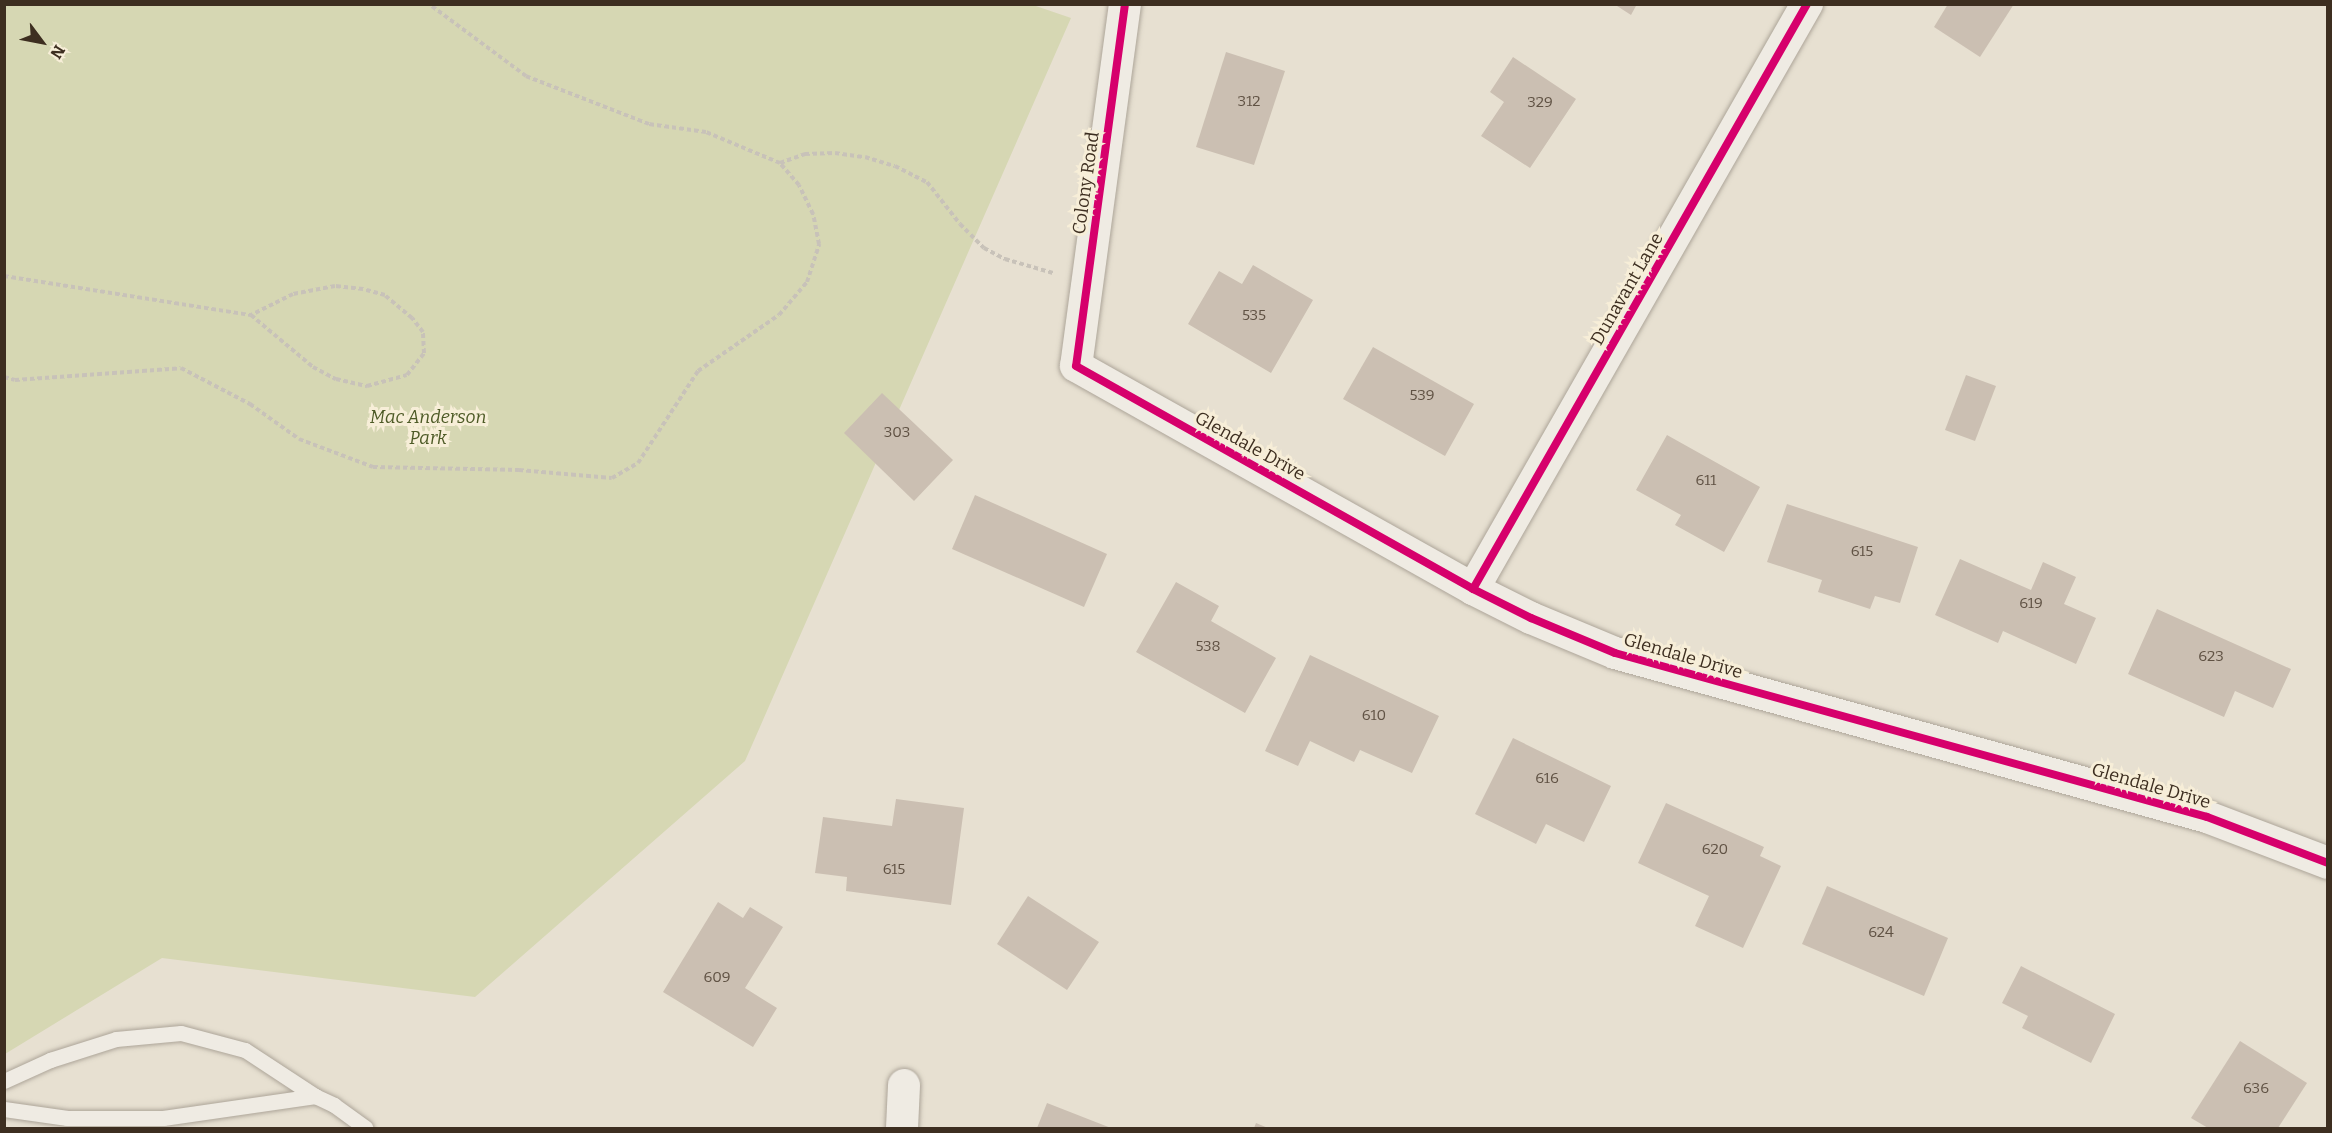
<!DOCTYPE html>
<html>
<head>
<meta charset="utf-8">
<style>
	body { margin:0 }
	#map { position:relative; width:2332px; height:1133px; overflow:hidden; background:#e7e0d1; font-family:Bitter,serif }
	div>[style] { position:absolute }
	.green>* { inset:0; background:#d6d7b3 }
	.building>* { inset:0; background:#cbbfb2 }
	.path>* { height:4px; margin-top:-2px; transform-origin:0; background:repeating-linear-gradient(90deg,#c8c2b9 0 4.5px,transparent 0 7.5px) }
	.roads { filter:drop-shadow(0 0 2px #ada599) drop-shadow(0 0 2px #ada599) }
	.service>* { height:15px; margin:-7.5px; padding:0 7.5px; transform-origin:7.5px; border-radius:7.5px; background:#efebe3 }
	.minor>* { height:32px; margin:-16px; padding:0 16px; transform-origin:16px; border-radius:16px; background:#efebe3 }
	.cycleway>* { height:8px; margin:-4px; padding:0 4px; transform-origin:4px; border-radius:4px; background:#d6006c }
	span { translate:-50% -50%; white-space:nowrap; text-align:center; line-height:1.15; -webkit-text-stroke:6px #f7eed8; paint-order:stroke }
	.number-label { font-size:15px; color:#605244 }
	.number-label span { -webkit-text-stroke-width:0 }
	.street-label { font-size:18px; color:#3d2e20 }
	.park-label { font-size:18px; color:#4d5a26; font-style:italic }
	.frame { position:absolute; inset:0; border:6px solid #3d2e20; pointer-events:none }
	.north { position:absolute; left:12px; top:12px; width:60px; height:60px; -webkit-text-stroke:4px #f7eed8; paint-order:stroke; rotate:122deg; font-size:16px; font-weight:700; line-height:24px; text-align:center; color:#3d2e20 }
	.north::after { content:''; display:block; margin:auto; width:21px; height:27px; background:#3d2e20; clip-path:polygon(50% 0,100% 100%,50% 72%,0 100%) }
</style>
</head>
<body>
<div id="map">
	<div class="green">
		<i style="clip-path:polygon(1030px 4px,1071px 18px,745px 761px,475px 997px,162px 958px,5px 1054px,5px 5px)"></i>
	</div>
	<div class="building">
		<i style="clip-path:polygon(1614px 4px,1637px 4px,1631px 15px)"></i>
		<i style="clip-path:polygon(1948px 4px,2014px 4px,1980px 57px,1934px 27px)"></i>
		<i style="clip-path:polygon(1226px 52px,1285px 71px,1254px 165px,1196px 147px)"></i>
		<i style="clip-path:polygon(1513px 57px,1576px 99px,1530px 168px,1481px 136px,1504px 102px,1490px 92px)"></i>
		<i style="clip-path:polygon(1253px 265px,1313px 300px,1271px 373px,1188px 324px,1219px 271px,1242px 284px)"></i>
		<i style="clip-path:polygon(1373px 347px,1474px 404px,1445px 456px,1343px 399px)"></i>
		<i style="clip-path:polygon(1966px 375px,1996px 386px,1975px 441px,1945px 430px)"></i>
		<i style="clip-path:polygon(882px 393px,953px 460px,914px 501px,844px 433px)"></i>
		<i style="clip-path:polygon(1667px 435px,1760px 487px,1724px 552px,1675px 525px,1681px 515px,1636px 490px)"></i>
		<i style="clip-path:polygon(975px 495px,1107px 554px,1084px 607px,952px 549px)"></i>
		<i style="clip-path:polygon(1787px 504px,1918px 547px,1900px 603px,1875px 596px,1870px 609px,1818px 592px,1822px 580px,1767px 562px)"></i>
		<i style="clip-path:polygon(1960px 559px,2031px 590px,2043px 562px,2076px 577px,2064px 604px,2096px 618px,2076px 664px,2003px 631px,1998px 643px,1935px 615px)"></i>
		<i style="clip-path:polygon(1176px 582px,1219px 606px,1211px 621px,1276px 658px,1245px 713px,1136px 652px)"></i>
		<i style="clip-path:polygon(2157px 609px,2291px 669px,2273px 708px,2235px 691px,2224px 717px,2128px 674px)"></i>
		<i style="clip-path:polygon(1310px 655px,1439px 716px,1412px 773px,1360px 750px,1354px 762px,1310px 741px,1298px 766px,1265px 751px)"></i>
		<i style="clip-path:polygon(1513px 738px,1611px 786px,1584px 842px,1546px 824px,1536px 844px,1475px 814px)"></i>
		<i style="clip-path:polygon(896px 799px,964px 808px,951px 905px,846px 891px,847px 877px,815px 873px,823px 817px,892px 826px)"></i>
		<i style="clip-path:polygon(1666px 803px,1764px 847px,1760px 856px,1781px 866px,1743px 948px,1695px 926px,1709px 896px,1638px 863px)"></i>
		<i style="clip-path:polygon(1827px 886px,1948px 938px,1924px 996px,1802px 944px)"></i>
		<i style="clip-path:polygon(1028px 896px,1099px 942px,1067px 990px,997px 944px)"></i>
		<i style="clip-path:polygon(718px 902px,743px 918px,750px 907px,783px 927px,745px 988px,777px 1008px,753px 1047px,663px 992px)"></i>
		<i style="clip-path:polygon(2021px 966px,2115px 1014px,2091px 1063px,2022px 1028px,2028px 1016px,2002px 1003px)"></i>
		<i style="clip-path:polygon(2240px 1041px,2307px 1083px,2278px 1128px,2208px 1128px,2191px 1118px)"></i>
		<i style="clip-path:polygon(1047px 1103px,1111px 1128px,1037px 1128px)"></i>
		<i style="clip-path:polygon(1256px 1123px,1268px 1128px,1254px 1128px)"></i>
	</div>
	<div class="path">
		<i style="left:780px;top:163px;width:27px;rotate:-20deg"></i>
		<i style="left:805px;top:154px;width:30px;rotate:-2deg"></i>
		<i style="left:835px;top:153px;width:30px;rotate:8deg"></i>
		<i style="left:865px;top:157px;width:31px;rotate:17deg"></i>
		<i style="left:895px;top:166px;width:36px;rotate:27deg"></i>
		<i style="left:927px;top:182px;width:53px;rotate:51.8deg"></i>
		<i style="left:960px;top:224px;width:34px;rotate:45deg"></i>
		<i style="left:984px;top:248px;width:24px;rotate:28deg"></i>
		<i style="left:1005px;top:259px;width:50px;rotate:16.3deg"></i>
		<i style="left:4px;top:276px;width:250px;rotate:9deg"></i>
		<i style="left:251px;top:315px;width:81px;rotate:40deg"></i>
		<i style="left:313px;top:367px;width:26px;rotate:28deg"></i>
		<i style="left:336px;top:379px;width:32px;rotate:13deg"></i>
		<i style="left:367px;top:386px;width:41px;rotate:-15.4deg"></i>
		<i style="left:407px;top:375px;width:28px;rotate:-52deg"></i>
		<i style="left:424px;top:353px;width:21px;rotate:-93deg"></i>
		<i style="left:423px;top:332px;width:18px;rotate:-128deg"></i>
		<i style="left:412px;top:318px;width:35px;rotate:-140deg"></i>
		<i style="left:385px;top:295px;width:23px;rotate:-165deg"></i>
		<i style="left:363px;top:289px;width:28px;rotate:-174deg"></i>
		<i style="left:335px;top:286px;width:43px;rotate:169.2deg"></i>
		<i style="left:293px;top:294px;width:47px;rotate:153.4deg"></i>
		<i style="left:4px;top:377px;width:11px;rotate:15deg"></i>
		<i style="left:15px;top:380px;width:166px;rotate:-4.1deg"></i>
		<i style="left:181px;top:368px;width:78px;rotate:27.6deg"></i>
		<i style="left:250px;top:404px;width:60px;rotate:35.5deg"></i>
		<i style="left:299px;top:439px;width:79px;rotate:20.7deg"></i>
		<i style="left:373px;top:467px;width:146px;rotate:1.2deg"></i>
		<i style="left:519px;top:470px;width:93px;rotate:4.9deg"></i>
		<i style="left:612px;top:478px;width:30px;rotate:-30deg"></i>
		<i style="left:638px;top:463px;width:110px;rotate:-56.9deg"></i>
		<i style="left:698px;top:371px;width:98px;rotate:-34.7deg"></i>
		<i style="left:779px;top:315px;width:43px;rotate:-49.7deg"></i>
		<i style="left:807px;top:282px;width:40px;rotate:-72deg"></i>
		<i style="left:819px;top:244px;width:31px;rotate:-101deg"></i>
		<i style="left:813px;top:214px;width:32px;rotate:-116deg"></i>
		<i style="left:799px;top:185px;width:29px;rotate:-131deg"></i>
		<i style="left:780px;top:163px;width:80px;rotate:-157.3deg"></i>
		<i style="left:706px;top:132px;width:58px;rotate:-172deg"></i>
		<i style="left:649px;top:124px;width:132px;rotate:-158.7deg"></i>
		<i style="left:526px;top:76px;width:121px;rotate:-143.4deg"></i>
	</div>
	<div class="roads">
		<div class="service">
			<i style="left:4px;top:1081px;width:51px;rotate:-24.5deg"></i>
			<i style="left:50px;top:1060px;width:69px;rotate:-17.7deg"></i>
			<i style="left:116px;top:1039px;width:65px;rotate:-5.3deg"></i>
			<i style="left:181px;top:1033px;width:66px;rotate:14.9deg"></i>
			<i style="left:245px;top:1050px;width:84px;rotate:33.3deg"></i>
			<i style="left:4px;top:1109px;width:64px;rotate:8.1deg"></i>
			<i style="left:67px;top:1118px;width:96px"></i>
			<i style="left:163px;top:1118px;width:154px;rotate:-8.2deg"></i>
			<i style="left:315px;top:1096px;width:21px;rotate:25deg"></i>
			<i style="left:334px;top:1105px;width:39px;rotate:36deg"></i>
		</div>
		<div class="minor">
			<i style="left:1125px;top:4px;width:365px;rotate:97.7deg"></i>
			<i style="left:1076px;top:366px;width:455px;rotate:29.3deg"></i>
			<i style="left:1473px;top:589px;width:65px;rotate:26.6deg"></i>
			<i style="left:1531px;top:618px;width:91px;rotate:22.6deg"></i>
			<i style="left:1615px;top:653px;width:614px;rotate:15.48deg"></i>
			<i style="left:2207px;top:817px;width:129px;rotate:20.8deg"></i>
			<i style="left:1473px;top:589px;width:674px;rotate:-60.28deg"></i>
			<i style="left:902px;top:1128px;width:43px;rotate:-87.3deg"></i>
		</div>
	</div>
	<div class="cycleway">
		<i style="left:1125px;top:4px;width:365px;rotate:97.7deg"></i>
		<i style="left:1076px;top:366px;width:455px;rotate:29.3deg"></i>
		<i style="left:1473px;top:589px;width:65px;rotate:26.6deg"></i>
		<i style="left:1531px;top:618px;width:91px;rotate:22.6deg"></i>
		<i style="left:1615px;top:653px;width:614px;rotate:15.48deg"></i>
		<i style="left:2207px;top:817px;width:129px;rotate:20.8deg"></i>
		<i style="left:1473px;top:589px;width:674px;rotate:-60.28deg"></i>
	</div>
	<div class="number-label">
		<span style="left:1249px;top:102px">312</span>
		<span style="left:1540px;top:103px">329</span>
		<span style="left:1254px;top:316px">535</span>
		<span style="left:1422px;top:396px">539</span>
		<span style="left:897px;top:433px">303</span>
		<span style="left:1706px;top:481px">611</span>
		<span style="left:1862px;top:552px">615</span>
		<span style="left:2031px;top:604px">619</span>
		<span style="left:1208px;top:647px">538</span>
		<span style="left:2211px;top:657px">623</span>
		<span style="left:1374px;top:716px">610</span>
		<span style="left:1547px;top:779px">616</span>
		<span style="left:1715px;top:850px">620</span>
		<span style="left:894px;top:870px">615</span>
		<span style="left:1881px;top:933px">624</span>
		<span style="left:717px;top:978px">609</span>
		<span style="left:2256px;top:1089px">636</span>
	</div>
	<div class="street-label">
		<span style="left:1086px;top:183px;rotate:-82deg">Colony Road</span>
		<span style="left:1627px;top:289px;rotate:-60deg">Dunavant Lane</span>
		<span style="left:1250px;top:446px;rotate:29deg">Glendale Drive</span>
		<span style="left:1683px;top:656px;rotate:16deg">Glendale Drive</span>
		<span style="left:2151px;top:786px;rotate:16deg">Glendale Drive</span>
	</div>
	<div class="park-label">
		<span style="left:428px;top:428px">Mac Anderson<br>Park</span>
	</div>
	<div class="frame"></div>
	<div class="north">N</div>
</div>
</body>
</html>
